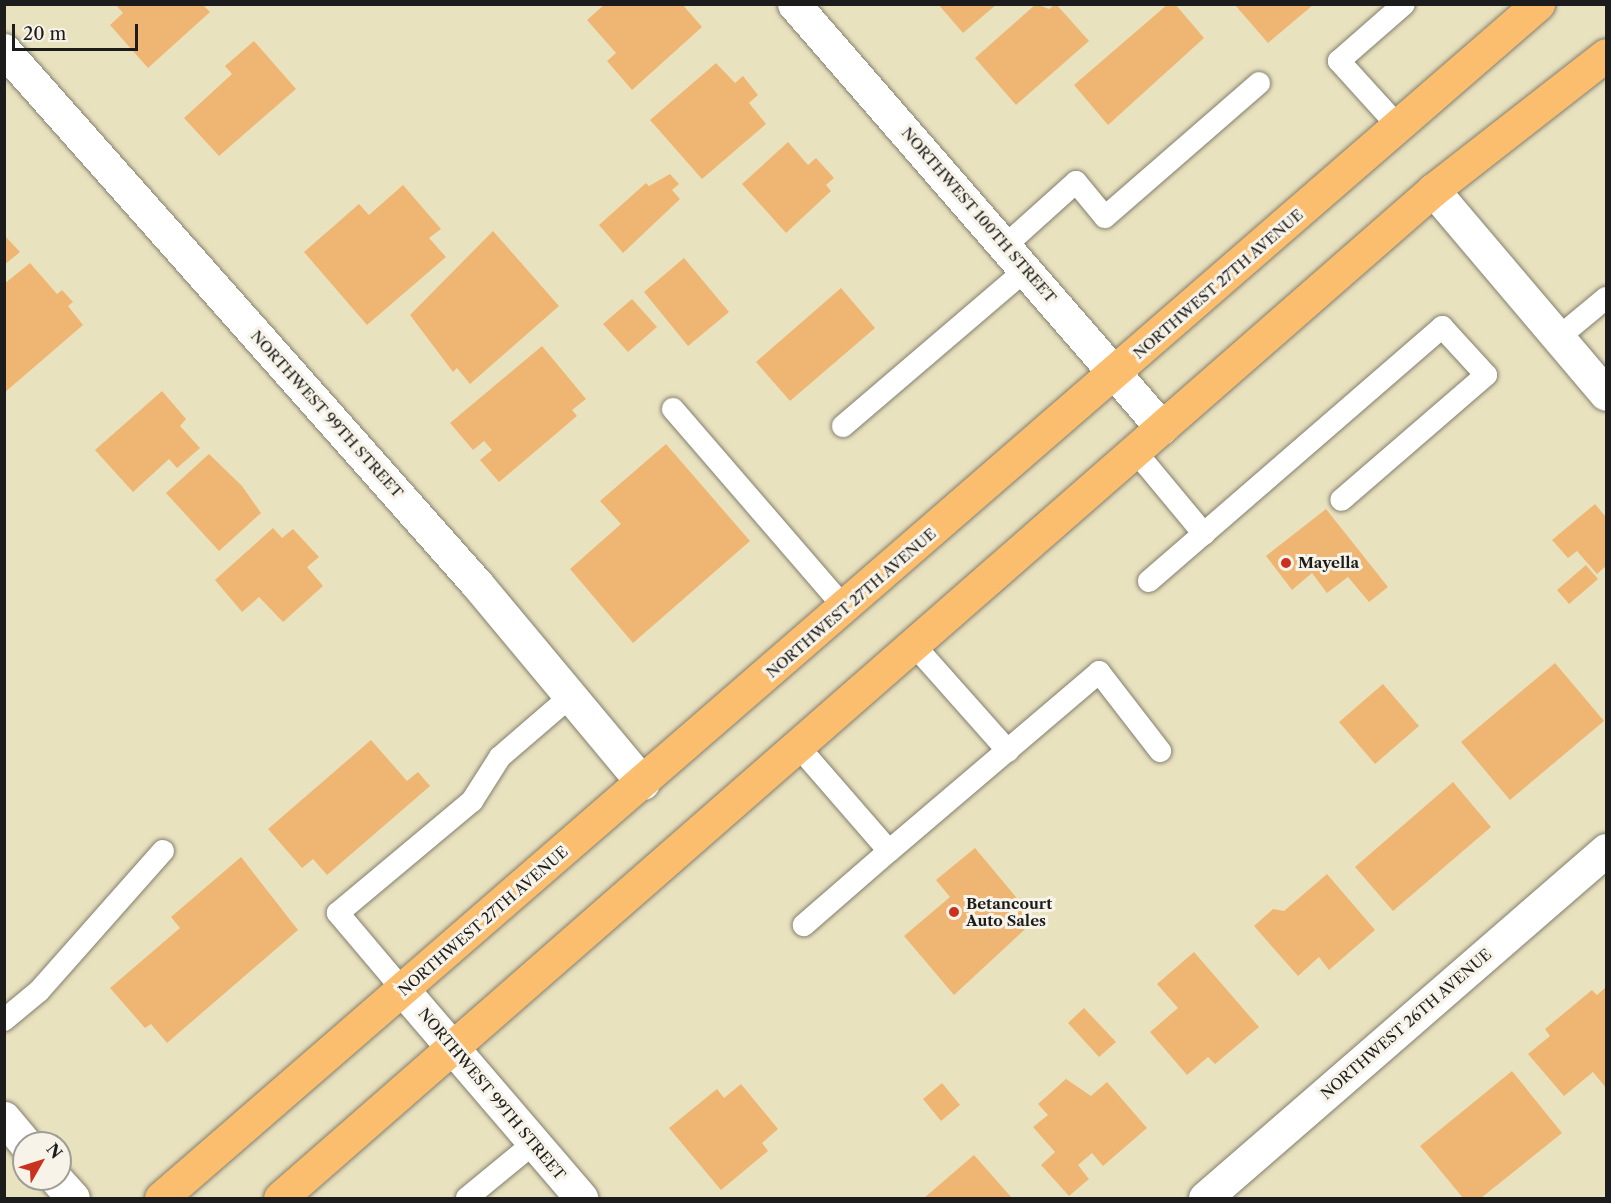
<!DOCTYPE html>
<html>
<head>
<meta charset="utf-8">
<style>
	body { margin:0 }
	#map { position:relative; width:1611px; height:1203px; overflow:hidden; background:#e9e2bf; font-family:"Libre Caslon Text",serif }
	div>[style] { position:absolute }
	.building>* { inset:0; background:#efb673 }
	.roads { filter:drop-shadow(0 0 2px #827f6e) drop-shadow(0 0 2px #827f6e) }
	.service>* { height:22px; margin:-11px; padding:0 11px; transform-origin:11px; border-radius:11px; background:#fff }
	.minor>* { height:33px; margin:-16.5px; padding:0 16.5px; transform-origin:16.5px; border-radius:16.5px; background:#fff }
	.primary>* { height:33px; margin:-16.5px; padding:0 16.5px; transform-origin:16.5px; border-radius:16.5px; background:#fbbd6e }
	.dots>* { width:16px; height:16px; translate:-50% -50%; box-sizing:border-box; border:3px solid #f7f3e8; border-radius:50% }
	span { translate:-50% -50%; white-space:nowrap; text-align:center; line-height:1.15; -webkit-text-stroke:6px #f7f3e8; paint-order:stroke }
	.street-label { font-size:15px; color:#1c1c1c }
	.poi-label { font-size:15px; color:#1c1c1c; font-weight:700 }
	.left { translate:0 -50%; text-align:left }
	.frame { position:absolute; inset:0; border:6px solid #1c1c1c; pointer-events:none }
	.north { position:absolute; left:12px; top:1131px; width:60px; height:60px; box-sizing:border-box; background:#f7f3e8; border:2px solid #9f9d96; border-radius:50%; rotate:51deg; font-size:16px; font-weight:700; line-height:24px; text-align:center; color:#1c1c1c }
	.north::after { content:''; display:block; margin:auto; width:21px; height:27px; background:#c8321e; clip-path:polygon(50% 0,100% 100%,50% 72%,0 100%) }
	.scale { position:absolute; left:12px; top:24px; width:126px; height:27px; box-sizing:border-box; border:3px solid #1c1c1c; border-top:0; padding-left:8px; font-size:18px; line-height:21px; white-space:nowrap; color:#1c1c1c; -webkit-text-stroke:4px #f7f3e8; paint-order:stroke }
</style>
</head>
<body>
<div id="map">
	<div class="building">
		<i style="clip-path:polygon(115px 4px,202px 4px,210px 12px,148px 68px,110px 25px,123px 13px)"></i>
		<i style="clip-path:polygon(605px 4px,682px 4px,702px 27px,632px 90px,607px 61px,616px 53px,587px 20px)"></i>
		<i style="clip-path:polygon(938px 4px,997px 4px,963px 33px)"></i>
		<i style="clip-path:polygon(1036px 4px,1049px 9px,1056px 4px,1089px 41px,1016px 105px,975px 58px)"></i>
		<i style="clip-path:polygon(1168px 4px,1175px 4px,1204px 38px,1108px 125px,1074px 85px)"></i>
		<i style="clip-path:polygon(1235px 5px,1313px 5px,1268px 43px)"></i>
		<i style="clip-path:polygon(254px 41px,296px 89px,219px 156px,184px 118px,232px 74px,225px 66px)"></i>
		<i style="clip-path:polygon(716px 63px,735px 83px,743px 76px,758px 95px,749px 103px,766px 124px,702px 179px,650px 120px)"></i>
		<i style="clip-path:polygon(788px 142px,808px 165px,816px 158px,834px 178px,826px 185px,831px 191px,786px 233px,742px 184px)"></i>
		<i style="clip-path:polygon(670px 174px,679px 184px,672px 190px,680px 199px,623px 253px,599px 225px,646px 183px,649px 186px)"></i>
		<i style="clip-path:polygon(403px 185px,441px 229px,429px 238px,446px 257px,367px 325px,304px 252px,359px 204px,369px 215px)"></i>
		<i style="clip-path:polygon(493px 231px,559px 306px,470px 384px,457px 368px,453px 372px,410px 315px)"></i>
		<i style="clip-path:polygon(4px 235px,20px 252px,4px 265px)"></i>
		<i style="clip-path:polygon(684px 258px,729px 312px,688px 346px,644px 292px)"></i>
		<i style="clip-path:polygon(30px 263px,57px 294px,62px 290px,73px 302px,68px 306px,83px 325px,4px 393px,4px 284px)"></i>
		<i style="clip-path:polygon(841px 288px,875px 328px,790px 401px,756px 362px)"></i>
		<i style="clip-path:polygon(632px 299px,657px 327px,628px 352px,603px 324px)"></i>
		<i style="clip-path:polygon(542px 346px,586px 399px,572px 410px,577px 416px,499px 482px,480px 460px,492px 450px,484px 441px,473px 450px,450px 423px)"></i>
		<i style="clip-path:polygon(162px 391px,186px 419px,180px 426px,200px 448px,177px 468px,169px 459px,133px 492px,95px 450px)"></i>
		<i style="clip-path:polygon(666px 444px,750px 541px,633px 643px,570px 569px,621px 524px,600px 501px)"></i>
		<i style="clip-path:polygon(209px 454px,242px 486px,261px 513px,219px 551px,166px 493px)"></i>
		<i style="clip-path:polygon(1595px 504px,1606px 517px,1606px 566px,1597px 574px,1577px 551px,1568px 558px,1552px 540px)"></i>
		<i style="clip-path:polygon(1326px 509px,1388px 587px,1369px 602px,1348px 577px,1327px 593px,1312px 573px,1292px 590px,1266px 556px)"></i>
		<i style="clip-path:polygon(273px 528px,282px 538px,293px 529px,319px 557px,307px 567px,323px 586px,283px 622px,259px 597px,242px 612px,215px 580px)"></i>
		<i style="clip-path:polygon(1586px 565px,1598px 579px,1569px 604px,1557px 590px)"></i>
		<i style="clip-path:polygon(1555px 663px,1604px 721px,1510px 800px,1461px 742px)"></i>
		<i style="clip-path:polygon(1383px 684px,1419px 726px,1375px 764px,1339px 722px)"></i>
		<i style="clip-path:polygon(371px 740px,407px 781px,418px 772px,430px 786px,327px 875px,313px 859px,302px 868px,268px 829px)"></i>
		<i style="clip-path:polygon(1453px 782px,1491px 827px,1393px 911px,1355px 867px)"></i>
		<i style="clip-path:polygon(975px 848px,1035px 920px,954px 995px,904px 936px,950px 897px,936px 880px)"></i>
		<i style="clip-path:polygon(241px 857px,298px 930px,167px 1043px,151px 1024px,145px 1028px,110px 988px,180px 928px,171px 917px)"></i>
		<i style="clip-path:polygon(1327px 874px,1375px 930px,1329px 970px,1319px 957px,1298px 976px,1254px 926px,1273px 909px,1284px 911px)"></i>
		<i style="clip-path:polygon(1194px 952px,1259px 1027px,1215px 1064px,1208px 1057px,1187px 1075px,1150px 1032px,1178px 1008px,1157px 984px)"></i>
		<i style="clip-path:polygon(1606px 987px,1606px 1088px,1593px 1072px,1564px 1096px,1528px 1054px,1550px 1036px,1545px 1029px,1592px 990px,1597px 995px)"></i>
		<i style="clip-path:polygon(1084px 1008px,1116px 1042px,1099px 1057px,1068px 1023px)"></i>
		<i style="clip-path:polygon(1512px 1071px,1562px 1133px,1481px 1198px,1463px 1198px,1420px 1146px)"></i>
		<i style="clip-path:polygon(1066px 1079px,1091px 1096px,1107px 1082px,1147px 1128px,1103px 1166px,1092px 1153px,1078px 1165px,1089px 1179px,1069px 1196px,1041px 1165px,1055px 1152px,1033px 1127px,1048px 1115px,1038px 1104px)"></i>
		<i style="clip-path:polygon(942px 1083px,960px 1105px,941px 1121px,923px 1099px)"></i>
		<i style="clip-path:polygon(741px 1084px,778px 1129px,762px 1143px,768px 1151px,721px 1190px,669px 1128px,717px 1089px,724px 1098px)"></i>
		<i style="clip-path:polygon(974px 1155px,1012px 1198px,924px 1198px)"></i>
	</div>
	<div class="roads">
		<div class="service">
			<i style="left:1398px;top:126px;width:88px;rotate:-132.2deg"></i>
			<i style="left:1339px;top:61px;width:86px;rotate:-41.2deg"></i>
			<i style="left:1006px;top:245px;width:94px;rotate:-42deg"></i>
			<i style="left:1076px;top:182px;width:45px;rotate:50.4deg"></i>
			<i style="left:1105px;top:217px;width:204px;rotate:-41deg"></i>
			<i style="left:1559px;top:337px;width:61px;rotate:-39.7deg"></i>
			<i style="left:673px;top:409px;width:263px;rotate:49.2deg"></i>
			<i style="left:843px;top:426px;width:242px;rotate:-40.5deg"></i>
			<i style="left:1135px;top:451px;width:108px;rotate:50.3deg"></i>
			<i style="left:1149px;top:581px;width:388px;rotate:-40.9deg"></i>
			<i style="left:1442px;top:327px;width:65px;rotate:47.5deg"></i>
			<i style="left:1486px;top:375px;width:191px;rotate:139.2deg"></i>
			<i style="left:913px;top:644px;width:143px;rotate:48.4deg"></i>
			<i style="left:797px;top:745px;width:140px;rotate:49deg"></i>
			<i style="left:889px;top:851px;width:113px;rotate:139deg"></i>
			<i style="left:889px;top:851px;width:276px;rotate:-40.4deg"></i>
			<i style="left:1099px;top:672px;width:100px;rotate:52.3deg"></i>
			<i style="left:403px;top:990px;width:101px;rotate:-130.2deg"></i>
			<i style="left:338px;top:913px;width:175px;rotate:-39.9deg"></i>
			<i style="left:472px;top:801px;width:52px;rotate:-57.5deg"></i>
			<i style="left:500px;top:757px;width:94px;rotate:-40.7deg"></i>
			<i style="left:4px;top:1020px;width:45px;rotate:-39.6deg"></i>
			<i style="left:39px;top:991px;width:187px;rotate:-48.5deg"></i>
			<i style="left:467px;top:1198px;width:87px;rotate:-39.4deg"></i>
		</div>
		<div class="minor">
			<i style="left:794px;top:4px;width:561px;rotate:49.04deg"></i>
			<i style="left:4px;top:50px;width:713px;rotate:48.47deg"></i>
			<i style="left:477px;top:584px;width:259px;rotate:50.2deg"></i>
			<i style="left:1433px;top:190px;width:267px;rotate:49.7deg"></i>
			<i style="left:403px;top:990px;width:274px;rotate:49.4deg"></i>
			<i style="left:4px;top:1118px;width:33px;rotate:50deg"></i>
			<i style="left:56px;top:1179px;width:25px;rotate:48deg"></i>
			<i style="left:1205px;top:1198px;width:531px;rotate:-40.95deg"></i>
		</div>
		<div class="primary">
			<i style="left:161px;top:1198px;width:1823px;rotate:-40.93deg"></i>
			<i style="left:280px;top:1198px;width:1531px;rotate:-41.16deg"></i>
			<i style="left:1433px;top:190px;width:219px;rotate:-38deg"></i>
		</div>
	</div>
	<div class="dots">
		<i style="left:1286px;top:563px;background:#c8321e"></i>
		<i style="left:954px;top:912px;background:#c8321e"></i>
	</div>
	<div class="street-label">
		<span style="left:979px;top:215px;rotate:49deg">NORTHWEST 100TH STREET</span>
		<span style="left:1218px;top:284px;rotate:-41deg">NORTHWEST 27TH AVENUE</span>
		<span style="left:327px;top:414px;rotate:48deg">NORTHWEST 99TH STREET</span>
		<span style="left:851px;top:603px;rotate:-41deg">NORTHWEST 27TH AVENUE</span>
		<span style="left:483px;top:921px;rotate:-41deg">NORTHWEST 27TH AVENUE</span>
		<span style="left:1406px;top:1024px;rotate:-41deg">NORTHWEST 26TH AVENUE</span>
		<span style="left:492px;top:1094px;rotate:50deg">NORTHWEST 99TH STREET</span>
	</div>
	<div class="poi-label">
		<span class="left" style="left:1298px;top:563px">Mayella</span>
		<span class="left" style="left:966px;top:912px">Betancourt<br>Auto Sales</span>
	</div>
	<div class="frame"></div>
	<div class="north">N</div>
	<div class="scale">20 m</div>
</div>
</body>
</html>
